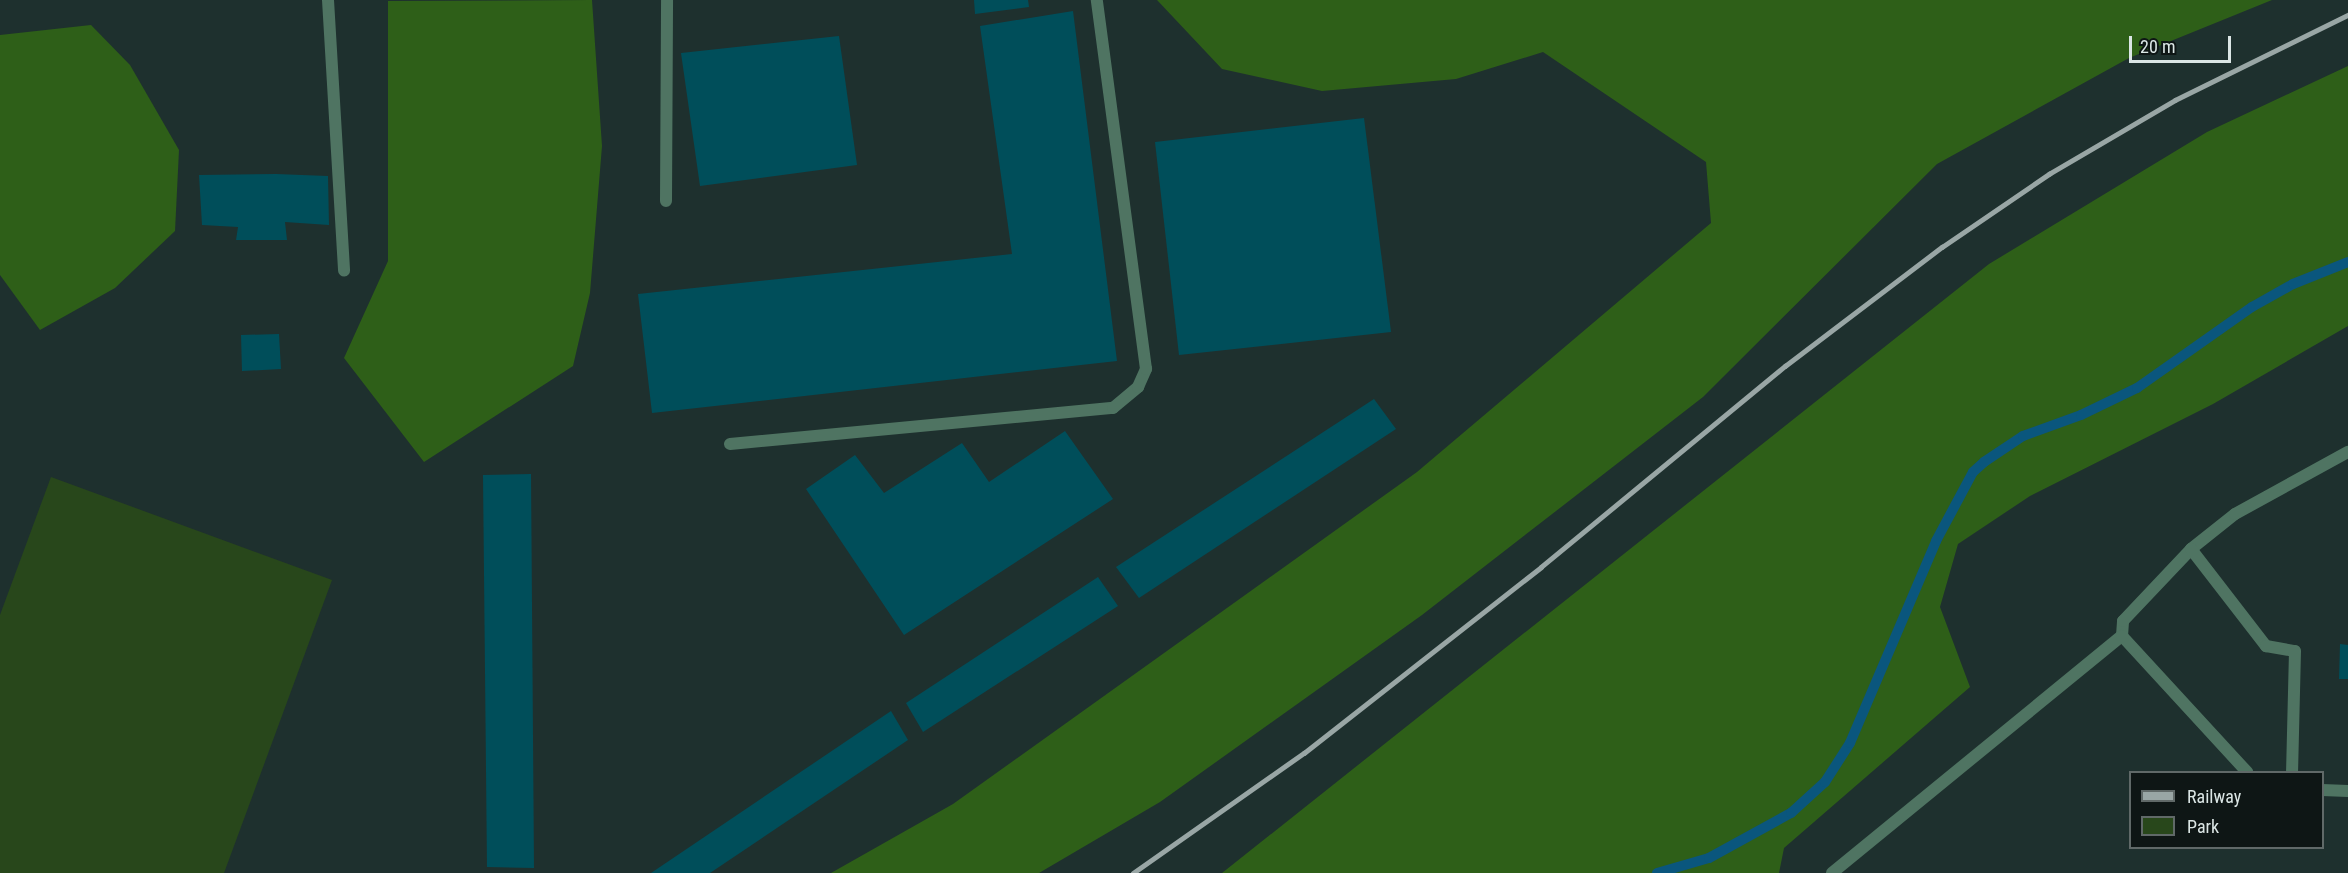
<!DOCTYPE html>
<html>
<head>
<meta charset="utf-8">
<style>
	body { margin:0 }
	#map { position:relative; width:2348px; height:873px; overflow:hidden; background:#1e302e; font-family:"Roboto Condensed",sans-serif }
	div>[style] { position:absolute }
	.green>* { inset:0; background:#28471b }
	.forest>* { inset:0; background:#2e5f18 }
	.stream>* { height:10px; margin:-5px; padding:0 5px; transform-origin:5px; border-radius:5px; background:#0a567d }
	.building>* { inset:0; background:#004e5a }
	.service>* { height:12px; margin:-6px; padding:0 6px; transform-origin:6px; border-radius:6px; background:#4f7462 }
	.rail>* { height:4.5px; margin:-2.25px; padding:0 2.25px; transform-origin:2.25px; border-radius:2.25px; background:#99a6a5 }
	span { translate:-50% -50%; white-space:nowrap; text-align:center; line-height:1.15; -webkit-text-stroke:4.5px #0e1615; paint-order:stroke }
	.legend { position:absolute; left:2129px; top:771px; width:195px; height:78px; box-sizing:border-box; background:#0e1615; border:2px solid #606968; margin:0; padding:8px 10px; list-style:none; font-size:18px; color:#dbe6e5 }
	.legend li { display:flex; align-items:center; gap:12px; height:30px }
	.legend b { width:30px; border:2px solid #606968 }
	.scale { position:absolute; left:2129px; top:36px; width:102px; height:27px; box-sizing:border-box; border:3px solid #dbe6e5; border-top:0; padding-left:8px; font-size:18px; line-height:21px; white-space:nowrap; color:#dbe6e5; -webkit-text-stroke:4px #0e1615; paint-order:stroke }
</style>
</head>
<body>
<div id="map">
	<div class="green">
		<i style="clip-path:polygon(51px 477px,332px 580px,224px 873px,0 873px,0 615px)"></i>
	</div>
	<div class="forest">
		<i style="clip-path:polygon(592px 0,602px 146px,590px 293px,573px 366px,424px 462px,344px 358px,388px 261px,388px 1px)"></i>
		<i style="clip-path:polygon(1157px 0,2272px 0,2129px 58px,1937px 164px,1703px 397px,1422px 615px,1160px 802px,1039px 873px,831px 873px,953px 804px,1417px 472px,1711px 223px,1706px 162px,1543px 52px,1456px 79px,1322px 91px,1222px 69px)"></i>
		<i style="clip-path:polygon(91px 25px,130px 65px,179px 150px,175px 231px,115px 288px,40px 330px,0 275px,0 35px)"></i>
		<i style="clip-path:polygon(2348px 66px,2348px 326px,2213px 404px,2030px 496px,1958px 544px,1940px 607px,1970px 687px,1784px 848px,1779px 873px,1222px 873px,1989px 264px,2207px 132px)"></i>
	</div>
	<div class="stream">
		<i style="left:1657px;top:873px;width:54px;rotate:-16.1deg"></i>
		<i style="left:1709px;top:858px;width:94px;rotate:-28.8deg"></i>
		<i style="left:1791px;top:813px;width:46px;rotate:-42.4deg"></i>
		<i style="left:1825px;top:782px;width:46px;rotate:-57.3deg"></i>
		<i style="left:1850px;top:743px;width:220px;rotate:-66.9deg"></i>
		<i style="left:1936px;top:541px;width:78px;rotate:-61.8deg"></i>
		<i style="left:1973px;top:472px;width:15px;rotate:-42deg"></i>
		<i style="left:1984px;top:462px;width:47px;rotate:-33.7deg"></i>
		<i style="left:2023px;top:436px;width:62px;rotate:-19.9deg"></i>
		<i style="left:2081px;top:415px;width:62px;rotate:-25.7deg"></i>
		<i style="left:2137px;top:388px;width:141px;rotate:-35.2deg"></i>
		<i style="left:2252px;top:307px;width:47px;rotate:-29.3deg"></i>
		<i style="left:2293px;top:284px;width:59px;rotate:-21.8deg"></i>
	</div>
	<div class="building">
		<i style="clip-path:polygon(974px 0,1028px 0,1029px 7px,975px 14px)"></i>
		<i style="clip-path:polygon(1073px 11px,1117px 361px,652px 413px,638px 294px,1012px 254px,980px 26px)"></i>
		<i style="clip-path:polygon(839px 36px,857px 165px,700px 186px,681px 53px)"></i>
		<i style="clip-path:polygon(1364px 118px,1391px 332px,1179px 355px,1155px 142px)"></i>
		<i style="clip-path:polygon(276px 174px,328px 176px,329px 225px,285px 222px,287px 240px,236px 240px,238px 227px,202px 225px,199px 175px)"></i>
		<i style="clip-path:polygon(279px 334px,281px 369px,242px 371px,241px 335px)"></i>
		<i style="clip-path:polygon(1374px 399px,1396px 429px,1139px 598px,1116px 567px)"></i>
		<i style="clip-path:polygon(1065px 431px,1113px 499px,904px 635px,806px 489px,855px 455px,884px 493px,962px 443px,989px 482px)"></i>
		<i style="clip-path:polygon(531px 474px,534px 868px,487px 867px,483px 475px)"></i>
		<i style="clip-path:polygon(1098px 577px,1118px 606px,923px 732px,906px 703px)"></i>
		<i style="clip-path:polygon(2340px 644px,2348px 645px,2348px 679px,2339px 679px)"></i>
		<i style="clip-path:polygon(891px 711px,908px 740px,710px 873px,651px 873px)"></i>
	</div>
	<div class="service">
		<i style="left:328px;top:0;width:271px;rotate:86.6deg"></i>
		<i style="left:666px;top:201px;width:201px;rotate:-89.7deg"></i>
		<i style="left:730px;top:444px;width:385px;rotate:-5.4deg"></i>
		<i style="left:1113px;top:408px;width:33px;rotate:-40deg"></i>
		<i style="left:1138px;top:387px;width:20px;rotate:-66deg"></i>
		<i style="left:1146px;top:369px;width:372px;rotate:-97.6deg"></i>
		<i style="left:2191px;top:549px;width:56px;rotate:-38.5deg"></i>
		<i style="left:2235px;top:514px;width:129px;rotate:-28.8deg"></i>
		<i style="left:2122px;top:636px;width:15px;rotate:-86deg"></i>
		<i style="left:2123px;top:621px;width:99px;rotate:-46.6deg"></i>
		<i style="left:2191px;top:549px;width:123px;rotate:52.3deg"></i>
		<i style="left:2266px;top:646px;width:29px;rotate:10deg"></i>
		<i style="left:2295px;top:651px;width:121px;rotate:91.4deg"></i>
		<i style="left:2322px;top:790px;width:26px;rotate:2deg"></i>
		<i style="left:1832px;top:873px;width:375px;rotate:-39.3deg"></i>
		<i style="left:2122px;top:636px;width:185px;rotate:47.4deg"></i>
	</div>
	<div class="rail">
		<i style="left:1133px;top:873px;width:209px;rotate:-35.1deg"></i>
		<i style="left:1304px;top:753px;width:301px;rotate:-38.1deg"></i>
		<i style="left:1541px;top:567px;width:316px;rotate:-39.5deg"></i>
		<i style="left:1785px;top:366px;width:197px;rotate:-37.2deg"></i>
		<i style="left:1942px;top:247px;width:130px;rotate:-34.3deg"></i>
		<i style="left:2049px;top:174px;width:146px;rotate:-30.4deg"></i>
		<i style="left:2175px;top:100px;width:193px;rotate:-26.2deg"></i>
	</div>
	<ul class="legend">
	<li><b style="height:8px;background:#99a6a5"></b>Railway</li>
	<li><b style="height:16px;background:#28471b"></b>Park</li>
	</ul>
	<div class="scale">20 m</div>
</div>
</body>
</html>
